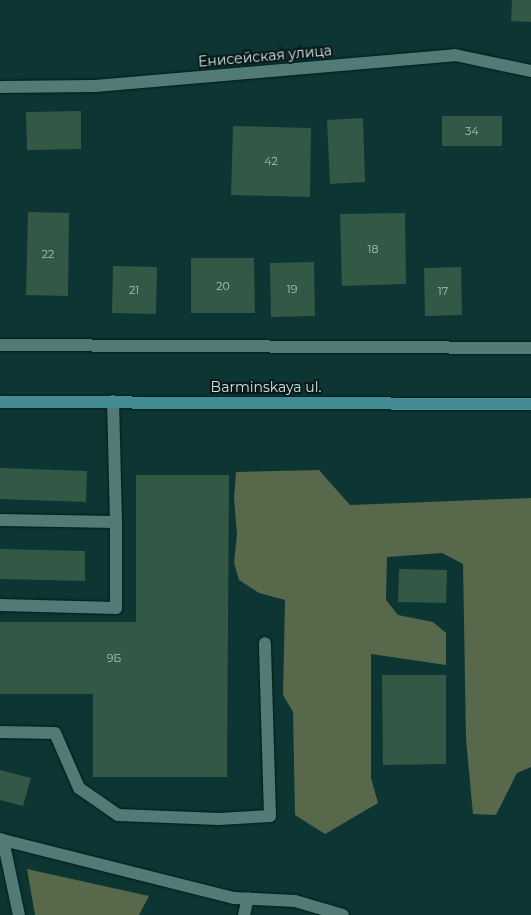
<!DOCTYPE html>
<html>
<head>
<meta charset="utf-8">
<style>
	body { margin:0 }
	#map { position:relative; width:531px; height:915px; overflow:hidden; background:#0c3533; font-family:Montserrat,sans-serif }
	div>[style] { position:absolute }
	.forest>* { inset:0; background:#57694a }
	.building>* { inset:0; background:#345846 }
	.roads { filter:drop-shadow(0 0 1px #001b19) drop-shadow(0 0 1px #001b19) }
	.service>* { height:12px; margin:-6px; padding:0 6px; transform-origin:6px; border-radius:6px; background:#527a76 }
	.minor>* { height:12px; margin:-6px; padding:0 6px; transform-origin:6px; border-radius:6px; background:#527a76 }
	.secondary>* { height:12px; margin:-6px; padding:0 6px; transform-origin:6px; border-radius:6px; background:#448c93 }
	span { translate:-50% -50%; white-space:nowrap; text-align:center; line-height:1.15; -webkit-text-stroke:4px #091918; paint-order:stroke }
	.number-label { font-size:11px; color:#a8c0ba }
	.number-label span { -webkit-text-stroke-width:0 }
	.street-label { font-size:14px; color:#cee3e0 }
</style>
</head>
<body>
<div id="map">
	<div class="forest">
		<i style="clip-path:polygon(319px 470px,350px 505px,531px 498px,531px 767px,517px 773px,496px 815px,473px 814px,466px 739px,463px 564px,442px 553px,387px 557px,386px 600px,398px 615px,433px 622px,446px 633px,446px 665px,371px 654px,371px 778px,378px 803px,325px 834px,295px 815px,293px 712px,283px 695px,285px 600px,259px 593px,239px 580px,234px 563px,237px 534px,234px 498px,236px 472px)"></i>
		<i style="clip-path:polygon(27px 869px,149px 896px,139px 915px,35px 915px)"></i>
	</div>
	<div class="building">
		<i style="clip-path:polygon(512px 0,531px 0,531px 22px,511px 21px)"></i>
		<i style="clip-path:polygon(81px 111px,81px 149px,27px 150px,26px 112px)"></i>
		<i style="clip-path:polygon(442px 116px,502px 116px,502px 146px,442px 146px)"></i>
		<i style="clip-path:polygon(363px 118px,365px 182px,330px 184px,327px 120px)"></i>
		<i style="clip-path:polygon(233px 126px,311px 128px,310px 197px,231px 195px)"></i>
		<i style="clip-path:polygon(28px 212px,69px 213px,68px 296px,26px 295px)"></i>
		<i style="clip-path:polygon(405px 213px,406px 284px,342px 286px,340px 214px)"></i>
		<i style="clip-path:polygon(191px 258px,254px 258px,255px 313px,191px 313px)"></i>
		<i style="clip-path:polygon(314px 262px,315px 316px,271px 317px,270px 263px)"></i>
		<i style="clip-path:polygon(113px 266px,157px 267px,156px 314px,112px 313px)"></i>
		<i style="clip-path:polygon(461px 267px,462px 315px,425px 316px,424px 268px)"></i>
		<i style="clip-path:polygon(0 468px,87px 471px,86px 502px,0 499px)"></i>
		<i style="clip-path:polygon(136px 475px,229px 475px,227px 777px,93px 777px,93px 694px,0 694px,0 622px,136px 622px)"></i>
		<i style="clip-path:polygon(0 549px,85px 551px,85px 581px,0 579px)"></i>
		<i style="clip-path:polygon(399px 569px,447px 570px,446px 603px,398px 602px)"></i>
		<i style="clip-path:polygon(382px 675px,446px 675px,446px 764px,383px 765px)"></i>
		<i style="clip-path:polygon(0 770px,31px 778px,23px 806px,0 800px)"></i>
	</div>
	<div class="roads">
		<div class="service">
			<i style="left:0;top:345px;width:531px;rotate:0.32deg"></i>
			<i style="left:0;top:520px;width:116px;rotate:1deg"></i>
			<i style="left:116px;top:522px;width:121px;rotate:-91.4deg"></i>
			<i style="left:0;top:605px;width:116px;rotate:1.5deg"></i>
			<i style="left:116px;top:608px;width:86px;rotate:-90deg"></i>
			<i style="left:0;top:732px;width:55px;rotate:1deg"></i>
			<i style="left:55px;top:733px;width:60px;rotate:66.4deg"></i>
			<i style="left:79px;top:788px;width:47px;rotate:34.7deg"></i>
			<i style="left:118px;top:815px;width:101px;rotate:2.3deg"></i>
			<i style="left:219px;top:819px;width:51px;rotate:-3.4deg"></i>
			<i style="left:270px;top:816px;width:173px;rotate:-91.7deg"></i>
			<i style="left:0;top:839px;width:3px;rotate:18deg"></i>
			<i style="left:3px;top:840px;width:77px;rotate:78deg"></i>
			<i style="left:3px;top:840px;width:238px;rotate:14.1deg"></i>
			<i style="left:234px;top:898px;width:61px;rotate:2.8deg"></i>
			<i style="left:295px;top:901px;width:50px;rotate:16.3deg"></i>
			<i style="left:244px;top:915px;width:17px;rotate:-77deg"></i>
		</div>
		<div class="minor">
			<i style="left:0;top:87px;width:95px;rotate:-0.6deg"></i>
			<i style="left:95px;top:86px;width:361px;rotate:-4.9deg"></i>
			<i style="left:455px;top:55px;width:78px;rotate:11.9deg"></i>
		</div>
		<div class="secondary">
			<i style="left:0;top:402px;width:531px;rotate:0.22deg"></i>
		</div>
	</div>
	<div class="number-label">
		<span style="left:472px;top:131px">34</span>
		<span style="left:271px;top:161px">42</span>
		<span style="left:373px;top:249px">18</span>
		<span style="left:48px;top:254px">22</span>
		<span style="left:223px;top:286px">20</span>
		<span style="left:292px;top:289px">19</span>
		<span style="left:134px;top:290px">21</span>
		<span style="left:443px;top:291px">17</span>
		<span style="left:114px;top:658px">9Б</span>
	</div>
	<div class="street-label">
		<span style="left:265px;top:56px;rotate:-5deg">Енисейская улица</span>
		<span style="left:266px;top:387px">Barminskaya ul.</span>
	</div>
</div>
</body>
</html>
